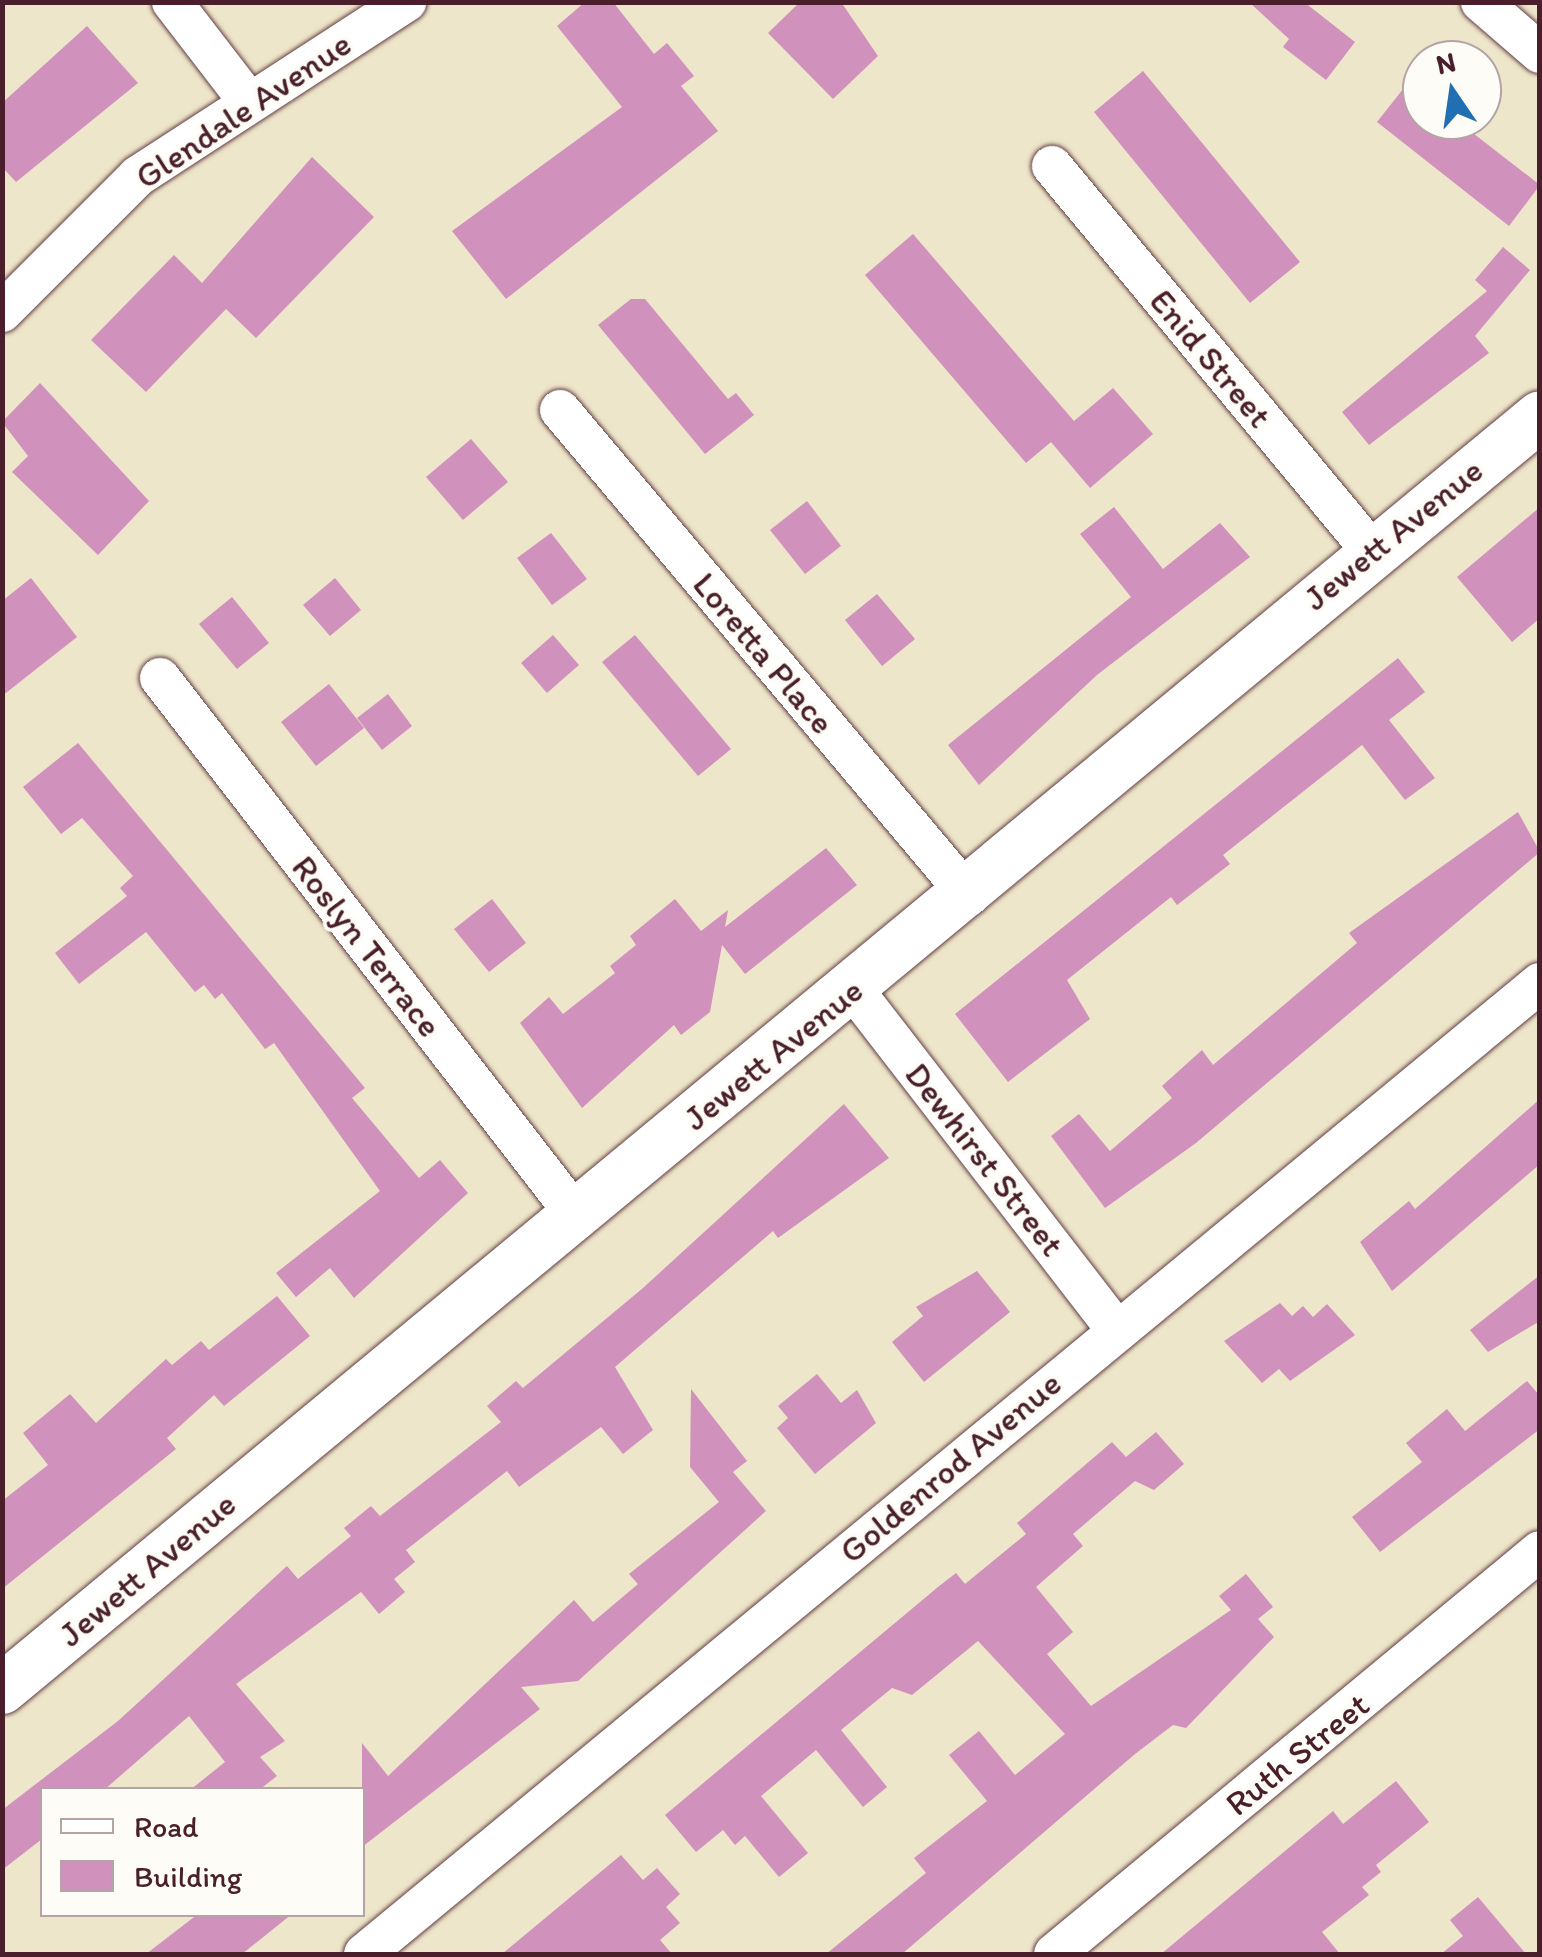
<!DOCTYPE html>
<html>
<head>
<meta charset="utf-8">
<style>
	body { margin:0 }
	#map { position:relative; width:1542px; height:1957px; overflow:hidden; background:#eee6ca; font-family:Itim,sans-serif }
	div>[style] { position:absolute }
	.building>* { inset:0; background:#d091bd }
	.roads { filter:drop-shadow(0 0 2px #633d43) drop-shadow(0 0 2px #633d43) }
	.minor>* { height:40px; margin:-20px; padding:0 20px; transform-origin:20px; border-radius:20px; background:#fff }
	.major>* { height:50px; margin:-25px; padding:0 25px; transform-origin:25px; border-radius:25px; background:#fff }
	span { translate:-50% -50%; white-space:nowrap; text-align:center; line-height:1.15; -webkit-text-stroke:8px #fdfcf7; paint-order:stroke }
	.street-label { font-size:35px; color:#4a1f2b }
	.frame { position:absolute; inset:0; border:5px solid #4a1f2b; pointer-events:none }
	.legend { position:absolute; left:40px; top:1787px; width:325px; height:130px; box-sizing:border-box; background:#fdfcf7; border:2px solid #b5a4a5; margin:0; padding:12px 18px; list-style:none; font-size:30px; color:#4a1f2b }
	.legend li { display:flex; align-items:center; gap:20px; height:50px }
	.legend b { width:50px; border:2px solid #b5a4a5 }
	.north { position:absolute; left:1402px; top:40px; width:100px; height:100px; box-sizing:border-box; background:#fdfcf7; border:2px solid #b5a4a5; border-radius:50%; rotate:347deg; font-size:28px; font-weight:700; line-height:40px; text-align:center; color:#4a1f2b }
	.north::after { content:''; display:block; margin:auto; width:35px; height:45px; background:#1f6fb2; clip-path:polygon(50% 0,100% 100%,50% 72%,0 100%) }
</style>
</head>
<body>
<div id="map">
	<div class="building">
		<i style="clip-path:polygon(585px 2px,613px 2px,654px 54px,667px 43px,694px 76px,681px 86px,718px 131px,506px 299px,452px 231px,622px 107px,557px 26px)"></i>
		<i style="clip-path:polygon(800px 2px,841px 2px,878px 56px,833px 99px,768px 33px)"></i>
		<i style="clip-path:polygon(1249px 2px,1304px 2px,1355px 42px,1326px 80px,1283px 47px,1289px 39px)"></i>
		<i style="clip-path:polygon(87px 26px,138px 83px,16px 182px,2px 167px,2px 103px)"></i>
		<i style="clip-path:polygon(1422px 65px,1422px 120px,1456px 120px,1540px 185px,1509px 226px,1377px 122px)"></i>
		<i style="clip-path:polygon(1143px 71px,1300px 262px,1250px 303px,1094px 112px)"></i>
		<i style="clip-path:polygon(312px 157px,374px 217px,256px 338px,226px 309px,146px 392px,91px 340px,174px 255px,202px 283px)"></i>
		<i style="clip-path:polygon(913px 234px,1074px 421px,1113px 388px,1153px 434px,1090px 488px,1051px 442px,1026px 463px,865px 275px)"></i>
		<i style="clip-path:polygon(1503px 247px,1530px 270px,1475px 336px,1489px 353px,1369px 445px,1342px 412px,1487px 291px,1475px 280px)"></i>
		<i style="clip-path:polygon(631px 299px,645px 299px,728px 399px,736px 393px,754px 415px,705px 454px,598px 325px)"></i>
		<i style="clip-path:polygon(40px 383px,149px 501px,98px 555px,12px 472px,28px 456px,2px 422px)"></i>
		<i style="clip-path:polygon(471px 439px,508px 482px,463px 520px,426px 477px)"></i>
		<i style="clip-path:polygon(807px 501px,841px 546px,805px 574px,770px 530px)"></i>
		<i style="clip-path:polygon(1114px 507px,1163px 569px,1220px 523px,1250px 557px,1097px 675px,979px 785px,948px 745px,1131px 597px,1080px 534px)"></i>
		<i style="clip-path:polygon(1540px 507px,1540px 618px,1512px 642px,1457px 577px)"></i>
		<i style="clip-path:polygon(551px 533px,587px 579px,552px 605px,517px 558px)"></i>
		<i style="clip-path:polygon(31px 578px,77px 637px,2px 696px,2px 601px)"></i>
		<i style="clip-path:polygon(335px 578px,361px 610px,330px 636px,303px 605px)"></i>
		<i style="clip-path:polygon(877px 594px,915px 639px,882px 666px,845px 620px)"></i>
		<i style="clip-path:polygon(232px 597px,269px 643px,237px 669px,199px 624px)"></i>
		<i style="clip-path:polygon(553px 635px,579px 665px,547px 693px,521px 663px)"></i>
		<i style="clip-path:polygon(635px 635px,731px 749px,698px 776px,602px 662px)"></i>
		<i style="clip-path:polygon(1398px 658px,1425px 692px,1389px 720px,1435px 778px,1405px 800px,1362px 745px,1223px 855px,1230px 864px,1177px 905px,1171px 897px,1067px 980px,1090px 1019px,1008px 1082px,955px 1014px)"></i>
		<i style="clip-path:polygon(329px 684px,364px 728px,316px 766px,281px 722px)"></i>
		<i style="clip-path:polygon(388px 694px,412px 726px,382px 750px,357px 718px)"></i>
		<i style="clip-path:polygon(78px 743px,365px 1088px,352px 1098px,419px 1178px,440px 1160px,468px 1193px,354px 1298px,330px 1268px,296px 1297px,276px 1273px,380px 1191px,274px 1043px,265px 1049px,222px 993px,215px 999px,204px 985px,195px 992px,146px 932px,79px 984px,55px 953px,127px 896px,120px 888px,133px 876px,82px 818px,61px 834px,23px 787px)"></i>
		<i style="clip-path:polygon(1518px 812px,1540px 852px,1196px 1143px,1105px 1208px,1051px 1136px,1079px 1114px,1110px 1151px,1172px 1098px,1162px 1086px,1202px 1050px,1213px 1065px,1357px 943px,1349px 933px)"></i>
		<i style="clip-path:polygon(826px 848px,857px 885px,745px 974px,722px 945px,710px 1012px,681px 1035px,674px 1025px,582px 1108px,520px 1023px,549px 997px,563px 1014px,615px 973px,610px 966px,636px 945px,630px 936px,675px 899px,701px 931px,728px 910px,725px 927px)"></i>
		<i style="clip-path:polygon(492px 899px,526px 943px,489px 972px,454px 929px)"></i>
		<i style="clip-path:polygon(1540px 1099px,1540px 1164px,1392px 1291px,1360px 1242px,1409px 1201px,1415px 1209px)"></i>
		<i style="clip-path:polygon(844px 1104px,889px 1158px,778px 1238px,773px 1231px,615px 1367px,653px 1430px,623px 1454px,601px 1427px,519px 1487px,507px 1471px,406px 1550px,415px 1562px,394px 1579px,405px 1592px,379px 1614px,361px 1592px,236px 1684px,285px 1741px,260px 1757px,277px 1776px,259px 1790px,190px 1790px,225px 1762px,189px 1716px,104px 1790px,42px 1790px,42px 1839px,2px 1870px,2px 1810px,118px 1721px,287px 1566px,298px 1579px,351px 1536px,344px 1528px,371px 1506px,380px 1516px,501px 1422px,487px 1406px,516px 1381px,523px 1388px,643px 1288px)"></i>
		<i style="clip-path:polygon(977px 1271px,1010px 1312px,924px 1382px,892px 1342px,923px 1316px,916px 1307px)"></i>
		<i style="clip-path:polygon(1540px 1275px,1540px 1321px,1488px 1352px,1470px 1330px)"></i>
		<i style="clip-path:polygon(277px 1296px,310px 1336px,224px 1406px,214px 1395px,167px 1438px,176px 1449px,2px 1589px,2px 1501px,48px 1465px,23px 1433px,70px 1394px,96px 1423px,166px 1359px,172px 1365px,201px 1341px,209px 1350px)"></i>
		<i style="clip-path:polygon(1280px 1303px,1292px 1316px,1303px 1306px,1313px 1317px,1327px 1304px,1355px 1335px,1290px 1381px,1279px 1369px,1262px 1383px,1224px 1341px)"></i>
		<i style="clip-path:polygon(817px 1374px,841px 1403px,857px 1390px,876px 1423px,815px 1474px,777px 1428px,788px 1418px,778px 1406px)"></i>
		<i style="clip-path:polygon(1527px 1381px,1540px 1396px,1540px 1429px,1380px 1552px,1352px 1517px,1422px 1462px,1406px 1443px,1447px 1409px,1465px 1431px)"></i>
		<i style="clip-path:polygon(691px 1389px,747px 1461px,733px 1472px,766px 1511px,578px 1681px,521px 1687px,540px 1709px,362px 1847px,362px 1743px,388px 1776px,574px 1600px,593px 1622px,638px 1584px,629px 1574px,719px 1502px,690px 1467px)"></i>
		<i style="clip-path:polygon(1156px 1432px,1184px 1464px,1154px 1490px,1135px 1481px,1073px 1534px,1083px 1546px,1036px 1587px,1073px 1632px,1047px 1654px,1091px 1706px,1231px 1610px,1219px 1596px,1246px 1574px,1273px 1607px,1258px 1619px,1274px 1637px,1186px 1728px,1173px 1725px,1135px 1754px,902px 1954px,826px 1954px,926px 1873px,914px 1858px,987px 1801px,949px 1755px,979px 1731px,1015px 1775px,1065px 1734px,978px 1641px,912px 1695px,892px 1688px,841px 1730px,887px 1787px,863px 1807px,816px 1750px,761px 1796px,808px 1853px,779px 1877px,745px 1836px,735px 1845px,723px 1830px,696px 1852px,665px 1815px,938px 1587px,956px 1573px,965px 1584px,1026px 1534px,1017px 1523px,1112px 1442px,1126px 1457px)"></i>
		<i style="clip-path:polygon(1396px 1781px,1429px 1822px,1376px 1865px,1381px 1872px,1362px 1887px,1369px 1895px,1322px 1932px,1340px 1954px,1161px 1954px,1333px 1811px,1343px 1824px)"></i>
		<i style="clip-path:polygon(621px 1855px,643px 1880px,657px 1868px,680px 1894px,666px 1907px,680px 1923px,660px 1940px,672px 1954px,502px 1954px)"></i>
		<i style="clip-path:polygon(1478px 1897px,1526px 1954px,1441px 1954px,1463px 1936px,1450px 1920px)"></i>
		<i style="clip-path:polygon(198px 1914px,292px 1914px,242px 1954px,146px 1954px)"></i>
	</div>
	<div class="roads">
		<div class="minor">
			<i style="left:172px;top:2px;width:126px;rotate:52.4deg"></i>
			<i style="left:1481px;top:2px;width:78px;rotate:40.8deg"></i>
			<i style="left:1052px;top:166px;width:498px;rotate:50.3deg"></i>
			<i style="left:2px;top:312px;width:192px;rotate:-45deg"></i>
			<i style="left:138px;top:176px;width:320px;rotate:-33deg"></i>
			<i style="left:560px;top:410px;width:635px;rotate:49.92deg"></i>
			<i style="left:160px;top:678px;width:678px;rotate:52.25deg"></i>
			<i style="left:853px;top:989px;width:430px;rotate:52.3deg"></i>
			<i style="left:364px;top:1954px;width:1525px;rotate:-39.55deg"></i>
			<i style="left:1054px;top:1954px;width:631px;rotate:-39.67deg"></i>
		</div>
		<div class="major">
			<i style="left:2px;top:1689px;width:1996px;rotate:-39.61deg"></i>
		</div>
	</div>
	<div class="street-label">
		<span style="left:243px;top:110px;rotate:-34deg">Glendale Avenue</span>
		<span style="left:1211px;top:358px;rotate:50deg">Enid Street</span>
		<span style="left:1393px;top:534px;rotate:-39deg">Jewett Avenue</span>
		<span style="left:764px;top:653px;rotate:50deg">Loretta Place</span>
		<span style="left:367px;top:946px;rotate:52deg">Roslyn Terrace</span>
		<span style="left:773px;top:1054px;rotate:-39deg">Jewett Avenue</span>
		<span style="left:985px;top:1159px;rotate:52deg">Dewhirst Street</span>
		<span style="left:950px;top:1467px;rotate:-40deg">Goldenrod Avenue</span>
		<span style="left:147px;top:1569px;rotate:-40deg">Jewett Avenue</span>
		<span style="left:1297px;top:1754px;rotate:-39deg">Ruth Street</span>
	</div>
	<div class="frame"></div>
	<ul class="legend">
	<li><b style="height:12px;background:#fff"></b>Road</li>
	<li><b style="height:28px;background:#d091bd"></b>Building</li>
	</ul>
	<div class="north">N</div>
</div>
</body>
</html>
